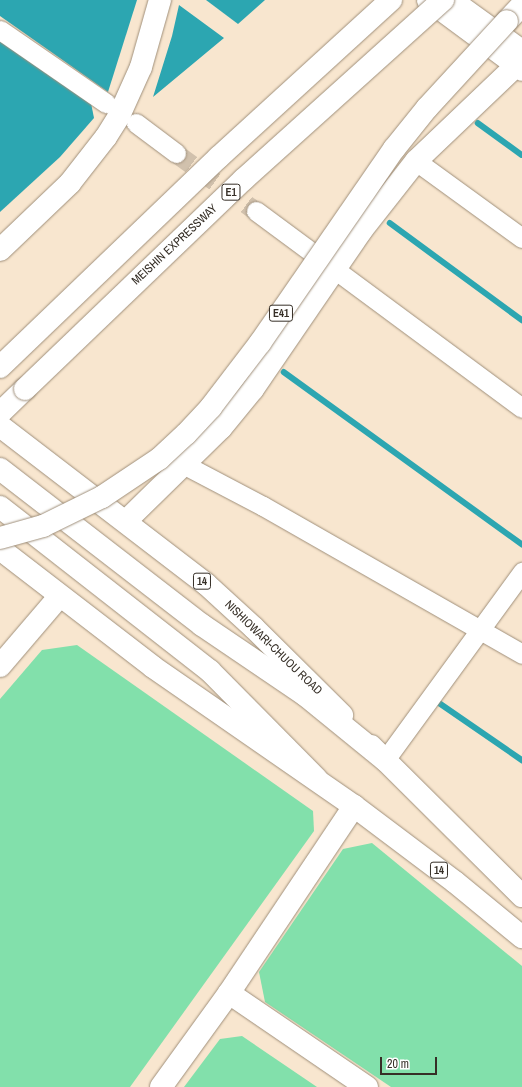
<!DOCTYPE html>
<html>
<head>
<meta charset="utf-8">
<style>
	body { margin:0 }
	#map { position:relative; width:522px; height:1087px; overflow:hidden; background:#f8e6cf; font-family:"Archivo Narrow",sans-serif }
	div>[style] { position:absolute }
	.green>* { inset:0; background:#82e0ab }
	.water>* { inset:0; background:#2ca6b1 }
	.stream>* { height:5.5px; margin:-2.75px; padding:0 2.75px; transform-origin:2.75px; border-radius:2.75px; background:#2ca6b1 }
	.minor-tunnel>* { height:19px; margin-top:-9.5px; transform-origin:0; background:repeating-linear-gradient(90deg,#d1c1ad 0 19px,transparent 0 29px) }
	.roads { filter:drop-shadow(0 0 1px #9f8f7a) drop-shadow(0 0 1px #9f8f7a) }
	.minor>* { height:19px; margin:-9.5px; padding:0 9.5px; transform-origin:9.5px; border-radius:9.5px; background:#fff }
	.tertiary>* { height:22px; margin:-11px; padding:0 11px; transform-origin:11px; border-radius:11px; background:#fff }
	.primary>* { height:22px; margin:-11px; padding:0 11px; transform-origin:11px; border-radius:11px; background:#fff }
	.motorway>* { height:22px; margin:-11px; padding:0 11px; transform-origin:11px; border-radius:11px; background:#fff }
	.bridges { filter:drop-shadow(0 0 1px #9f8f7a) drop-shadow(0 0 1px #9f8f7a) }
	.motorway-bridge>* { height:22px; margin:-11px; padding:0 11px; transform-origin:11px; border-radius:11px; background:#fff }
	span { translate:-50% -50%; white-space:nowrap; text-align:center; line-height:1.15; -webkit-text-stroke:4px #fff; paint-order:stroke }
	.shield-label span { padding:1px 3px; background:#fff; border:1px solid; border-radius:3px; -webkit-text-stroke-width:0 }
	.shield-label { font-size:11px; color:#362f27; font-weight:700 }
	.street-label { font-size:12px; color:#362f27 }
	.scale { position:absolute; left:380px; top:1057px; width:57px; height:18px; box-sizing:border-box; border:2px solid #362f27; border-top:0; padding-left:5px; font-size:12px; line-height:14px; white-space:nowrap; color:#362f27; -webkit-text-stroke:3px #fff; paint-order:stroke }
</style>
</head>
<body>
<div id="map">
	<div class="green">
		<i style="clip-path:polygon(77px 645px,313px 811px,314px 831px,130px 1087px,0 1087px,0 699px,42px 650px)"></i>
		<i style="clip-path:polygon(372px 843px,522px 966px,522px 1087px,391px 1087px,265px 1002px,259px 972px,343px 849px)"></i>
		<i style="clip-path:polygon(242px 1036px,317px 1087px,184px 1087px,220px 1039px)"></i>
	</div>
	<div class="water">
		<i style="clip-path:polygon(0 0,137px 0,108px 92px,0 16px)"></i>
		<i style="clip-path:polygon(206px 0,265px 0,238px 24px)"></i>
		<i style="clip-path:polygon(179px 5px,224px 38px,153px 97px,172px 36px)"></i>
		<i style="clip-path:polygon(0 40px,91px 103px,94px 118px,60px 157px,0 212px)"></i>
	</div>
	<div class="stream">
		<i style="left:478px;top:123px;width:54px;rotate:36deg"></i>
		<i style="left:390px;top:223px;width:164px;rotate:36.3deg"></i>
		<i style="left:284px;top:372px;width:294px;rotate:35.9deg"></i>
		<i style="left:435px;top:700px;width:106px;rotate:34.6deg"></i>
	</div>
	<div class="minor-tunnel">
		<i style="left:176px;top:153px;width:99px;rotate:35.9deg"></i>
	</div>
	<div class="roads">
		<div class="minor">
			<i style="left:426px;top:0;width:119px;rotate:36.5deg"></i>
			<i style="left:454px;top:0;width:84px;rotate:35.8deg"></i>
			<i style="left:0;top:30px;width:129px;rotate:34.6deg"></i>
			<i style="left:136px;top:123px;width:50px;rotate:36.9deg"></i>
			<i style="left:416px;top:161px;width:131px;rotate:36deg"></i>
			<i style="left:256px;top:211px;width:331px;rotate:36.5deg"></i>
			<i style="left:183px;top:464px;width:90px;rotate:27.7deg"></i>
			<i style="left:263px;top:506px;width:298px;rotate:29.7deg"></i>
			<i style="left:385px;top:760px;width:233px;rotate:-53.9deg"></i>
		</div>
		<div class="tertiary">
			<i style="left:0;top:250px;width:97px;rotate:-43.7deg"></i>
			<i style="left:70px;top:183px;width:58px;rotate:-52deg"></i>
			<i style="left:106px;top:137px;width:25px;rotate:-58deg"></i>
			<i style="left:119px;top:116px;width:54px;rotate:-65.8deg"></i>
			<i style="left:141px;top:67px;width:70px;rotate:-74.2deg"></i>
			<i style="left:126px;top:521px;width:133px;rotate:-44.4deg"></i>
			<i style="left:221px;top:428px;width:50px;rotate:-50.6deg"></i>
			<i style="left:253px;top:389px;width:191px;rotate:-55.6deg"></i>
			<i style="left:361px;top:231px;width:89px;rotate:-51.8deg"></i>
			<i style="left:416px;top:161px;width:146px;rotate:-43.6deg"></i>
			<i style="left:0;top:666px;width:91px;rotate:-49.5deg"></i>
			<i style="left:229px;top:993px;width:167px;rotate:34.3deg"></i>
			<i style="left:161px;top:1087px;width:116px;rotate:-54.1deg"></i>
			<i style="left:229px;top:993px;width:225px;rotate:-56.2deg"></i>
		</div>
		<div class="primary">
			<i style="left:0;top:426px;width:260px;rotate:37.5deg"></i>
			<i style="left:206px;top:584px;width:65px;rotate:42.5deg"></i>
			<i style="left:254px;top:628px;width:124px;rotate:44.7deg"></i>
			<i style="left:0;top:549px;width:193px;rotate:37.6deg"></i>
			<i style="left:153px;top:667px;width:244px;rotate:34.7deg"></i>
			<i style="left:354px;top:806px;width:126px;rotate:37deg"></i>
			<i style="left:455px;top:882px;width:87px;rotate:39.4deg"></i>
			<i style="left:371px;top:746px;width:213px;rotate:44.8deg"></i>
		</div>
		<div class="motorway">
			<i style="left:507px;top:21px;width:22px;rotate:-47deg"></i>
			<i style="left:0;top:413px;width:35px;rotate:-44deg"></i>
			<i style="left:0;top:469px;width:255px;rotate:37.7deg"></i>
			<i style="left:202px;top:625px;width:125px;rotate:34.2deg"></i>
			<i style="left:305px;top:695px;width:103px;rotate:39.1deg"></i>
			<i style="left:0;top:507px;width:266px;rotate:38deg"></i>
			<i style="left:210px;top:671px;width:151px;rotate:45.3deg"></i>
		</div>
	</div>
	<div class="bridges">
		<div class="motorway-bridge">
			<i style="left:0;top:367px;width:303px;rotate:-43.8deg"></i>
			<i style="left:219px;top:157px;width:233px;rotate:-42.4deg"></i>
			<i style="left:25px;top:389px;width:303px;rotate:-43.8deg"></i>
			<i style="left:244px;top:179px;width:268px;rotate:-42deg"></i>
			<i style="left:0;top:538px;width:45px;rotate:-15.6deg"></i>
			<i style="left:43px;top:526px;width:66px;rotate:-26.2deg"></i>
			<i style="left:102px;top:497px;width:69px;rotate:-33.7deg"></i>
			<i style="left:159px;top:459px;width:37px;rotate:-43deg"></i>
			<i style="left:186px;top:434px;width:37px;rotate:-47deg"></i>
			<i style="left:211px;top:407px;width:81px;rotate:-52.6deg"></i>
			<i style="left:260px;top:343px;width:236px;rotate:-55.4deg"></i>
			<i style="left:394px;top:149px;width:53px;rotate:-51.2deg"></i>
			<i style="left:427px;top:108px;width:118px;rotate:-47.4deg"></i>
		</div>
	</div>
	<div class="shield-label">
		<span style="left:231px;top:192px">E1</span>
		<span style="left:281px;top:313px">E41</span>
		<span style="left:202px;top:581px">14</span>
		<span style="left:439px;top:870px">14</span>
	</div>
	<div class="street-label">
		<span style="left:175px;top:245px;rotate:-43deg">MEISHIN EXPRESSWAY</span>
		<span style="left:273px;top:648px;rotate:44deg">NISHIOWARI-CHUOU ROAD</span>
	</div>
	<div class="scale">20 m</div>
</div>
</body>
</html>
